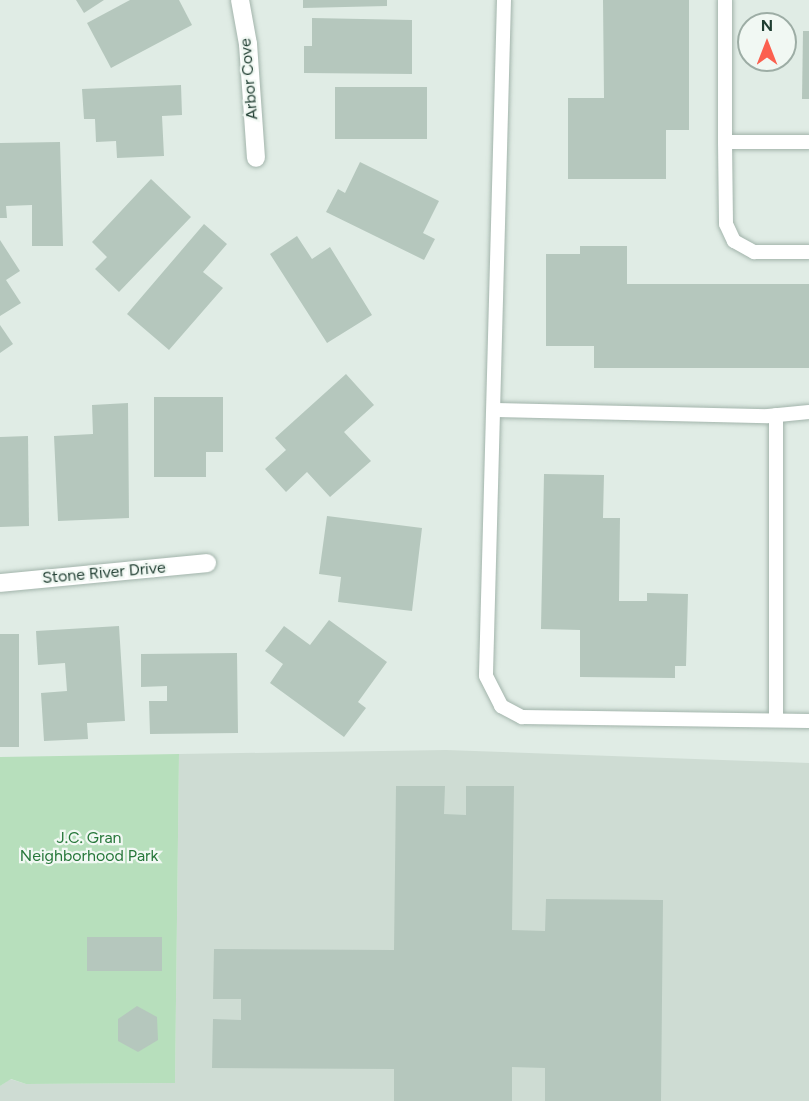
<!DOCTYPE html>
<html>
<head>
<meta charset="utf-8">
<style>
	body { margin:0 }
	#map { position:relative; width:809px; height:1101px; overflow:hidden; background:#e0ece5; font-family:Figtree,sans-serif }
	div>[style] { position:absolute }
	.built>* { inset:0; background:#cedcd3 }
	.green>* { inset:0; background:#b7dfbc }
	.building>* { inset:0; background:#b5c7bd }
	.roads { filter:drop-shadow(0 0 2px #a2b4ab) drop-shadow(0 0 2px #a2b4ab) }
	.lane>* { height:14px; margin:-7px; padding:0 7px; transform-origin:7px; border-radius:7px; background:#fff }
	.street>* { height:18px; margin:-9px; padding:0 9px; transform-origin:9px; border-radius:9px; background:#fff }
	span { translate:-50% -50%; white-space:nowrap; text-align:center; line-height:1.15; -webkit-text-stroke:4.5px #f1f8f3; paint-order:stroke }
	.street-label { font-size:16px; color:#1f3d31 }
	.park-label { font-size:16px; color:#27773a }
	.north { position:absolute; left:737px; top:12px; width:60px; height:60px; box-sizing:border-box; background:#f1f8f3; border:2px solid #9dada5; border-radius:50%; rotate:0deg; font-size:16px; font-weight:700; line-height:24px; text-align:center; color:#1f3d31 }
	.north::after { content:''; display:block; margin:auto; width:21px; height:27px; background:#fb604f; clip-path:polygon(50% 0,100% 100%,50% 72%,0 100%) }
</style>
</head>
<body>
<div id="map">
	<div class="built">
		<i style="clip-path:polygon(446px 750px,809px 763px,809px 1101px,0 1101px,0 1086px,10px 1079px,26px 1084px,175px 1083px,179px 754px)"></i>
	</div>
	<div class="green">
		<i style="clip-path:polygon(179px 754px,175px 1083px,26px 1084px,11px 1079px,0 1086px,0 757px)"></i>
	</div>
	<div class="building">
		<i style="clip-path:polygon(76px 0,104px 0,84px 13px)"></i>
		<i style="clip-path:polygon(130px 0,179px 0,192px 25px,111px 68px,87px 23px)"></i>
		<i style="clip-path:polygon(303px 0,387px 0,387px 6px,303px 8px)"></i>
		<i style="clip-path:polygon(603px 0,689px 0,689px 130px,666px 130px,666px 179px,568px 179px,568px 98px,604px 98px)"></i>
		<i style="clip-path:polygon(312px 18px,412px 20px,412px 74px,304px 73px,304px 46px,312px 46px)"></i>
		<i style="clip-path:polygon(803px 31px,809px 31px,809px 99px,802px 99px)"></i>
		<i style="clip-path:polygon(181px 85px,182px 115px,162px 116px,164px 156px,117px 158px,116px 141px,96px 142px,95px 119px,84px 119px,82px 89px)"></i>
		<i style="clip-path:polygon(335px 87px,427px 87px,427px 139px,335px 139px)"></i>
		<i style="clip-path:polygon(60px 142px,63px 246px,32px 246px,32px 205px,6px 206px,7px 218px,0 218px,0 143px)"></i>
		<i style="clip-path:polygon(360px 162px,439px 201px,423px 233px,435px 239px,424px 260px,326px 212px,338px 189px,345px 193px)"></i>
		<i style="clip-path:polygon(151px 179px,191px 217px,119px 292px,95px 269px,107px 257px,92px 242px)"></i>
		<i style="clip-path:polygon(204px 224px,227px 244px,203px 272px,223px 288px,169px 350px,127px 314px)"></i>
		<i style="clip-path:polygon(297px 236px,312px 259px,330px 247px,372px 315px,327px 343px,270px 254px)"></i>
		<i style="clip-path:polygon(0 240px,20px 271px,6px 280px,21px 303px,0 316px)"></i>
		<i style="clip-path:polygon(580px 246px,627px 246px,627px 284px,809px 284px,809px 368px,594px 368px,594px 346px,546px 346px,546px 254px,580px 254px)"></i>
		<i style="clip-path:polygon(0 325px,13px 344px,0 353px)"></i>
		<i style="clip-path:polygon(346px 374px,374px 405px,344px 432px,371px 461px,330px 497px,307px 472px,286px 492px,265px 469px,286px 450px,275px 438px)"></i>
		<i style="clip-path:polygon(154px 397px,223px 397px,223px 452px,206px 452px,206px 477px,154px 477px)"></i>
		<i style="clip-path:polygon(128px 403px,129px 518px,58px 521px,54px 436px,93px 434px,92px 405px)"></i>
		<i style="clip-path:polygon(28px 436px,29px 526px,0 527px,0 437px)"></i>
		<i style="clip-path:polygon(544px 474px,604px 475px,603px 518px,620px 518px,619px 601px,647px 601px,647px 593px,688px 594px,686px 666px,675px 666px,675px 678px,580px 677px,580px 630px,541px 629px)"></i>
		<i style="clip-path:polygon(327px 516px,422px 528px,412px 611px,338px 602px,341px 577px,319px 574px)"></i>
		<i style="clip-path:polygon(329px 620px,387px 662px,358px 702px,366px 708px,344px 737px,270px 683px,283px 664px,265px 651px,284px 626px,310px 645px)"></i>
		<i style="clip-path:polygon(119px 626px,125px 721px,87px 723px,88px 739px,44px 741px,41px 693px,67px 691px,65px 663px,38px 665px,36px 631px)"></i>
		<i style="clip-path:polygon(0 634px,19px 634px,19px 747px,0 747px)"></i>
		<i style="clip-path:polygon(237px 653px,238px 733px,150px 734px,149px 701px,167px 701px,167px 686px,141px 687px,141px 654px)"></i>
		<i style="clip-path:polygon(396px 786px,445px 786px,444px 814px,466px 815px,466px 786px,514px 786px,512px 930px,545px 931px,546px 899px,663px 900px,661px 1101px,545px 1101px,545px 1068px,512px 1067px,512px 1101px,394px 1101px,394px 1069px,212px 1068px,213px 1019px,241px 1020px,241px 999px,213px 999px,214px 949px,394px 950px)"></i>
		<i style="clip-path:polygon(87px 937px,162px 937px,162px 971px,87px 971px)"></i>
		<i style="clip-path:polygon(137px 1006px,157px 1017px,158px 1040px,138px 1052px,118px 1041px,118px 1019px)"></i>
	</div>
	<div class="roads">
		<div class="lane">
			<i style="left:504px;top:0;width:676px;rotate:91.53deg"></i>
			<i style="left:486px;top:676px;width:34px;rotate:63deg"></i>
			<i style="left:501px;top:706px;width:24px;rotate:28deg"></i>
			<i style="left:522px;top:717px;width:287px;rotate:0.8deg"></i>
			<i style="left:725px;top:0;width:142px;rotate:90deg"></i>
			<i style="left:725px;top:142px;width:84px"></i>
			<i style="left:725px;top:142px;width:82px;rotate:89.3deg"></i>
			<i style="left:726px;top:224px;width:19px;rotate:65deg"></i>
			<i style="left:734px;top:241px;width:23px;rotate:29deg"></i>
			<i style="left:754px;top:252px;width:55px"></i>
			<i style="left:496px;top:410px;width:272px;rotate:1.3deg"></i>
			<i style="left:768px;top:416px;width:41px;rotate:-5.6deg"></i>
			<i style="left:776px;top:720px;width:305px;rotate:-90deg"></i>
		</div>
		<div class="street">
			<i style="left:240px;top:0;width:45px;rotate:79.7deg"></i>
			<i style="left:248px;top:44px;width:114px;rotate:86deg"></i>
			<i style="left:0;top:583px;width:208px;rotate:-5.5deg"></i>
		</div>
	</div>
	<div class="street-label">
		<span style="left:249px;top:79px;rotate:-95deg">Arbor Cove</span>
		<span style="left:104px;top:573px;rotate:-5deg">Stone River Drive</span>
	</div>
	<div class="park-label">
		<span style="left:89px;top:847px">J.C. Gran<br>Neighborhood Park</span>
	</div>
	<div class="north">N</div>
</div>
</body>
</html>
